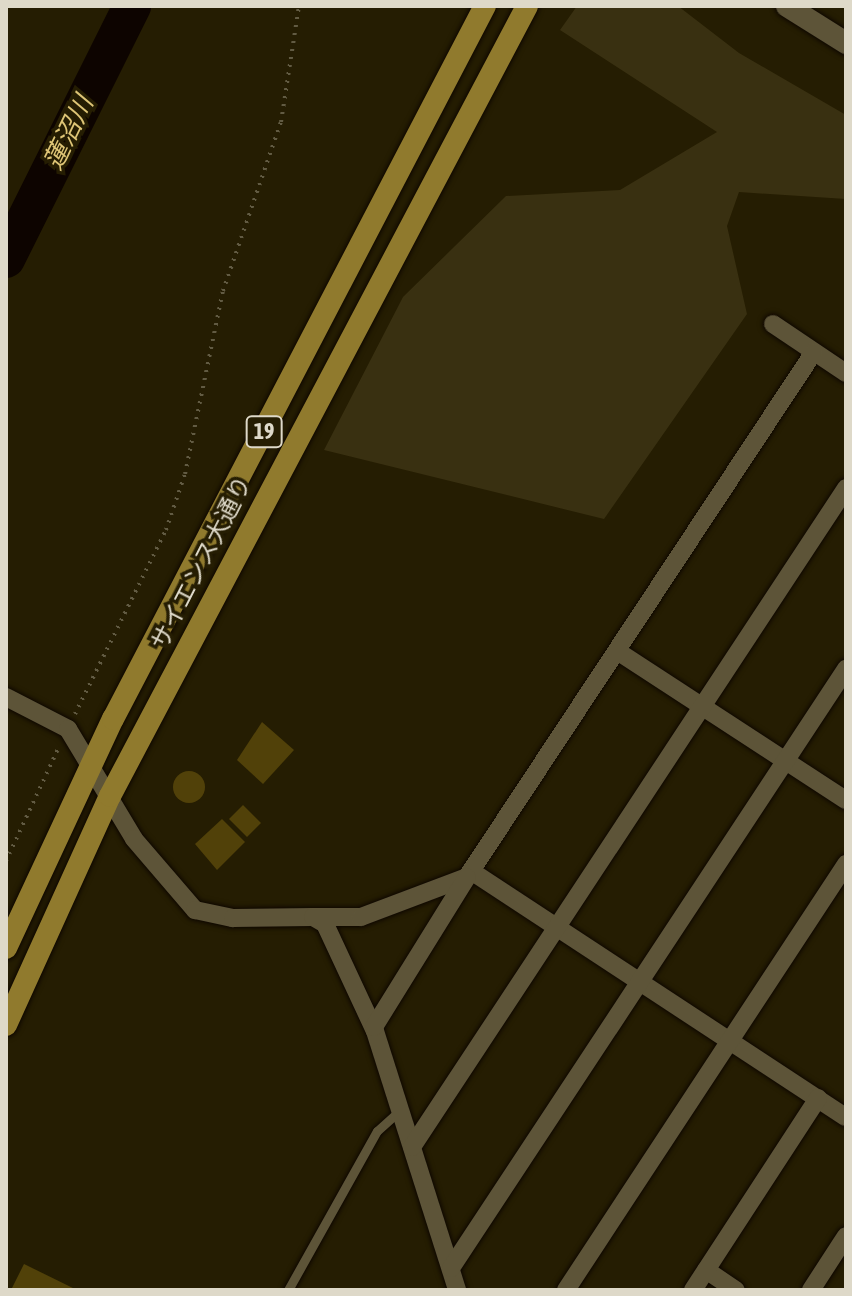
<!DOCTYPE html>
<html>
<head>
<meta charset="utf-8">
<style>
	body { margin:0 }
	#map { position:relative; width:852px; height:1296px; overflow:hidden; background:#251d02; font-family:"Asap Condensed","Noto Sans JP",sans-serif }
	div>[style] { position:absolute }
	.green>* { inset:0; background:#393011 }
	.river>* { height:38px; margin:-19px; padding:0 19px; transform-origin:19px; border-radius:19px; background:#0d0400 }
	.building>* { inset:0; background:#514109 }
	.round { border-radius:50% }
	.path>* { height:4px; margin-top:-2px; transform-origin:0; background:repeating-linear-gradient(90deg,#625b43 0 2px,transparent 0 8px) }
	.roads { filter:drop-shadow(0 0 2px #0e0700) drop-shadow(0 0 2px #0e0700) }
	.service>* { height:9px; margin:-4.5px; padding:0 4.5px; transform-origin:4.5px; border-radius:4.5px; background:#5d5438 }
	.minor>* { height:18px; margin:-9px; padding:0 9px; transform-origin:9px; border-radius:9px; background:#5d5438 }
	.tertiary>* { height:22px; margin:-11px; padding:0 11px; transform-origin:11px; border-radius:11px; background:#5d5438 }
	.primary>* { height:22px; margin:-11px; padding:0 11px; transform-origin:11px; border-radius:11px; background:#907a2d }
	span { translate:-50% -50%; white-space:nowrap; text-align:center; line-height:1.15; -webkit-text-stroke:7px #251d02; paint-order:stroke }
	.shield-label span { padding:2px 6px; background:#251d02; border:2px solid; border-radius:6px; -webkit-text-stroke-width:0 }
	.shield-label { font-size:22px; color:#ded9c9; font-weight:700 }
	.street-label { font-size:24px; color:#ded9c9 }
	.water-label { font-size:26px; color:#dec576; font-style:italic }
	.frame { position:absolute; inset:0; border:8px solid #ded9c9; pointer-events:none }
</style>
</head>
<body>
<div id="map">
	<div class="green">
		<i style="clip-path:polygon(577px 6px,678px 6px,739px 53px,846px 115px,846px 199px,739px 192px,727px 226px,747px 314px,604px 519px,324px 450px,403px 297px,506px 196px,620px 190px,717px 132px,560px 30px)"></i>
	</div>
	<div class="river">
		<i style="left:6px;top:259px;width:283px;rotate:-63.5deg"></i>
	</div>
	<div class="building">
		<i style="clip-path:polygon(262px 722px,294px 750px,263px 784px,237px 760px)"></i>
		<i class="round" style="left:173px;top:771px;width:32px;height:32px"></i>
		<i style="clip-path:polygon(243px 805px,261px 823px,247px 837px,229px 819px)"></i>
		<i style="clip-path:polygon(222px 819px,245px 842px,217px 870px,195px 844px)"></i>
		<i style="clip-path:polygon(24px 1264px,77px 1290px,11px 1290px)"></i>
	</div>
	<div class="path">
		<i style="left:75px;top:714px;width:205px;rotate:-63.7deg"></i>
		<i style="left:166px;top:530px;width:59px;rotate:-71.3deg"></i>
		<i style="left:185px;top:474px;width:187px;rotate:-78.3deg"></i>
		<i style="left:223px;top:291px;width:179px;rotate:-71.1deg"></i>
		<i style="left:281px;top:122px;width:117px;rotate:-81.2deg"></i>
		<i style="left:6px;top:861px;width:126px;rotate:-65.1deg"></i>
	</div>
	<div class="roads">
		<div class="service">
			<i style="left:288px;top:1290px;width:182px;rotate:-60.8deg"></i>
			<i style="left:377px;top:1131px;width:31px;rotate:-42deg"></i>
		</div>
		<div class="minor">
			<i style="left:773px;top:324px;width:88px;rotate:33.9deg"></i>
			<i style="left:617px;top:651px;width:273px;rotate:33.1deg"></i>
			<i style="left:6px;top:697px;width:70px;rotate:27.3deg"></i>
			<i style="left:68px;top:729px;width:128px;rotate:59deg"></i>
			<i style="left:134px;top:839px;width:94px;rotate:49.3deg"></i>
			<i style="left:195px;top:910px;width:39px;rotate:12deg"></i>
			<i style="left:233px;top:918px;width:80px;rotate:-0.7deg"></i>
			<i style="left:313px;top:917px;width:14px;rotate:30deg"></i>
			<i style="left:325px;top:924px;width:118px;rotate:65deg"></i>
			<i style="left:375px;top:1031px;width:272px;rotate:72.4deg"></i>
			<i style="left:471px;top:871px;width:448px;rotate:33.3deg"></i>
			<i style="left:313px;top:917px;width:48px"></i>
			<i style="left:361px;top:917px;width:113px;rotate:-20.7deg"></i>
			<i style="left:467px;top:877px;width:629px;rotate:-56.54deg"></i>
			<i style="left:374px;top:1027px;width:176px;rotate:-58.2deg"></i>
			<i style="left:412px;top:1147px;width:789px;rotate:-56.63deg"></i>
			<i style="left:451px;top:1268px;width:718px;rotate:-56.6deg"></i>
			<i style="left:706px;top:1270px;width:36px;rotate:34deg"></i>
			<i style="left:566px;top:1290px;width:510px;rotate:-56.68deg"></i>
			<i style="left:693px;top:1290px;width:229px;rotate:-56.9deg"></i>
			<i style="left:811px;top:1290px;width:64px;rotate:-57.1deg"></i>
		</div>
		<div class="tertiary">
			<i style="left:787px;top:6px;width:70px;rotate:32.1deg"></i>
		</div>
		<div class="primary">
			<i style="left:6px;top:948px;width:253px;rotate:-65deg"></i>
			<i style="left:113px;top:719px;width:804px;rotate:-62.45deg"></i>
			<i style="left:6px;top:1025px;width:252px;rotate:-65.6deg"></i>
			<i style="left:110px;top:796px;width:893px;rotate:-62.17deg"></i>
		</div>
	</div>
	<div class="shield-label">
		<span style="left:264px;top:432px">19</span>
	</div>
	<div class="street-label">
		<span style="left:201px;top:563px;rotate:-63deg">サイエンス大通り</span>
	</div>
	<div class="water-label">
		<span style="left:69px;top:133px;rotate:-64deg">蓮沼川</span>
	</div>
	<div class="frame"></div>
</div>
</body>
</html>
